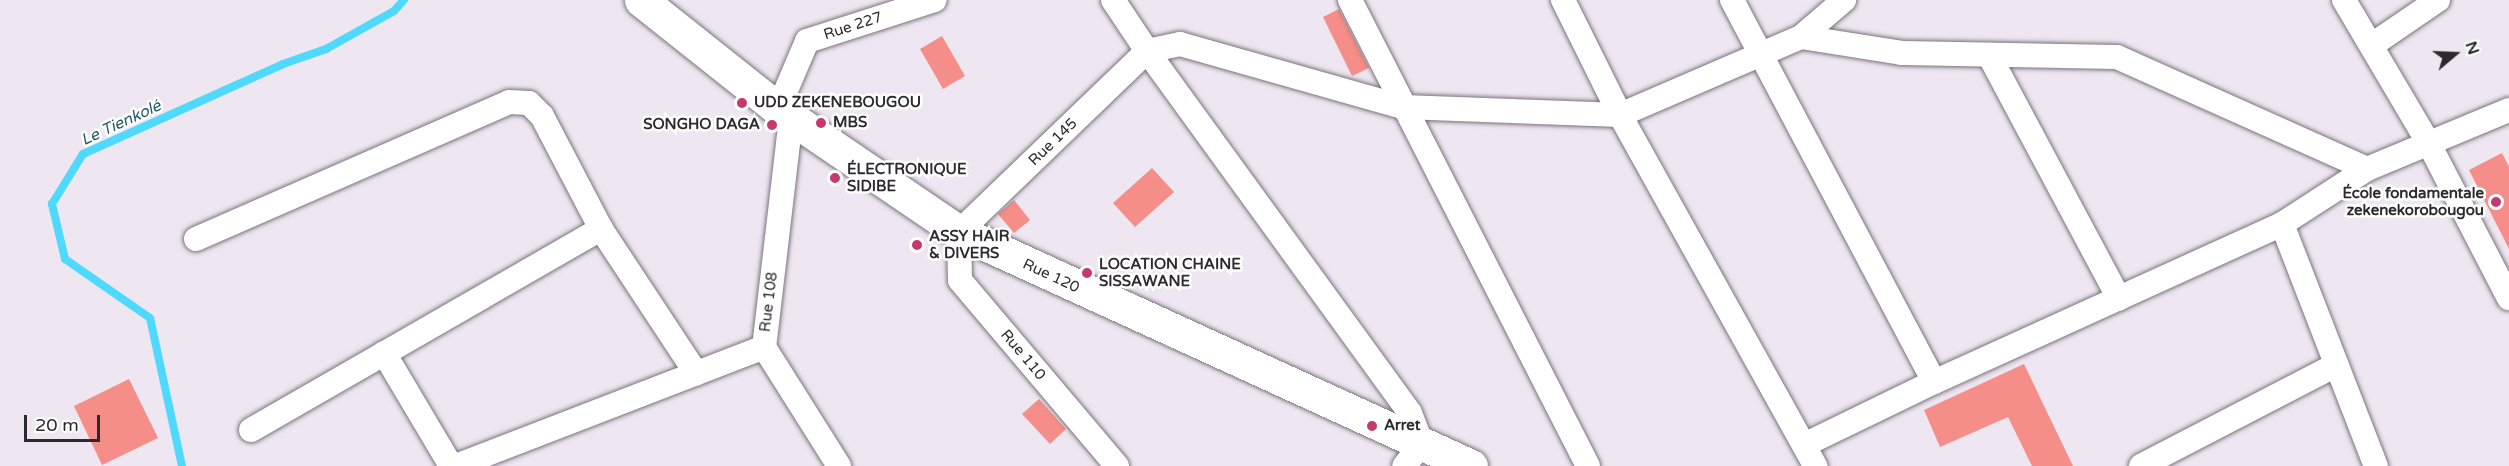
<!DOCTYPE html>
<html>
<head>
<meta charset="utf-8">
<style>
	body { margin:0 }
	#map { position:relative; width:2509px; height:466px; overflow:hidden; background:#eee6f1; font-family:"Varela Round",sans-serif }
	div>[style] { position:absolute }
	.stream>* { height:8px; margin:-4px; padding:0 4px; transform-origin:4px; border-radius:4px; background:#4fd9fc }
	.building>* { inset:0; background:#f58e88 }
	.roads { filter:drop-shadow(0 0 2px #7b737d) drop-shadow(0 0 2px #7b737d) }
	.street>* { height:24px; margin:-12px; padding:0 12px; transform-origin:12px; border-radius:12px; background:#fff }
	.secondary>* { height:33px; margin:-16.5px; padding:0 16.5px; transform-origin:16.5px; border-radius:16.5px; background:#fff }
	.dots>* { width:16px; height:16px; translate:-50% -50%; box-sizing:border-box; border:3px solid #fff; border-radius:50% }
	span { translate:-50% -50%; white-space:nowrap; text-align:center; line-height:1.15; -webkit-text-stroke:5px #fff; paint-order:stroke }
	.street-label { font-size:15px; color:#2d2a2e }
	.poi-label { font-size:15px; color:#2d2a2e; font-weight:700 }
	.left { translate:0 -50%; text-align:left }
	.right { translate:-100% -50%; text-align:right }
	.water-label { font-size:16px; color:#245c6b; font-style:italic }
	.north { position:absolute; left:2425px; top:24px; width:60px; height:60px; -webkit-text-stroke:4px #fff; paint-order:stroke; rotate:71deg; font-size:16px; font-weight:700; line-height:24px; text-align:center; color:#2d2a2e }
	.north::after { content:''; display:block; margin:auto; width:21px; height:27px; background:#2d2a2e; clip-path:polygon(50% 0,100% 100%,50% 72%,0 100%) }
	.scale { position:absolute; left:24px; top:415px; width:76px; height:27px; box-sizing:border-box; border:3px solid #2d2a2e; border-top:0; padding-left:8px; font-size:18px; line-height:21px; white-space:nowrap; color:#2d2a2e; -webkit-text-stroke:4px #fff; paint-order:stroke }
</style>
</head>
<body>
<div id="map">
	<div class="stream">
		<i style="left:182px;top:466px;width:151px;rotate:-102.2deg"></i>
		<i style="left:150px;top:318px;width:103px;rotate:-145.2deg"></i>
		<i style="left:65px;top:259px;width:57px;rotate:-103.3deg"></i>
		<i style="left:52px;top:204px;width:59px;rotate:-58.2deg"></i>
		<i style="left:83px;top:154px;width:219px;rotate:-24.2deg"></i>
		<i style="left:283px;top:64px;width:46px;rotate:-19.2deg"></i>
		<i style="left:326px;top:49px;width:78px;rotate:-29.2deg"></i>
		<i style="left:394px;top:11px;width:15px;rotate:-48deg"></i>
	</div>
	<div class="building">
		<i style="clip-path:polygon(1339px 9px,1369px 68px,1352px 76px,1323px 17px)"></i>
		<i style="clip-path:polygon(942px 36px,965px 76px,943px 89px,920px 49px)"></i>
		<i style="clip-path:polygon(2502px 153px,2509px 167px,2509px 249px,2469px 170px)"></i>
		<i style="clip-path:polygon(1152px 168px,1174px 192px,1135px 227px,1113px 203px)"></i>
		<i style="clip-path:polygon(1014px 200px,1030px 220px,1014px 233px,998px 214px)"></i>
		<i style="clip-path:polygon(2024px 364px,2073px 466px,2032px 466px,2008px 417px,1940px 447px,1924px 410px)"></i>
		<i style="clip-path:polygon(129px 379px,158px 438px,102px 465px,74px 406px)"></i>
		<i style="clip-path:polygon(1039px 399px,1066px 429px,1050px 444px,1022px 414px)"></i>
	</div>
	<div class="roads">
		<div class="street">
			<i style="left:1113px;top:0;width:61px;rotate:56.3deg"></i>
			<i style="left:1147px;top:51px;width:34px;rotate:-12deg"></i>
			<i style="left:1180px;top:44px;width:232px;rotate:15.8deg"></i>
			<i style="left:1403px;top:107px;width:217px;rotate:2.1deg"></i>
			<i style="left:1620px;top:115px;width:197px;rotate:-23.3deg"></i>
			<i style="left:1801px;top:37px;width:102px;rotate:9deg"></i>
			<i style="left:1902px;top:53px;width:215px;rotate:1.1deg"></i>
			<i style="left:2117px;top:57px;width:274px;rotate:24.1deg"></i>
			<i style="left:1350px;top:0;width:523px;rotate:62.95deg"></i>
			<i style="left:1563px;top:0;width:128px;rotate:63.6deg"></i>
			<i style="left:1620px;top:115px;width:402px;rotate:60.9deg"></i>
			<i style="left:1732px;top:0;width:432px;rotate:62.1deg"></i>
			<i style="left:2344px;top:0;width:165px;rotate:59.4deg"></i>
			<i style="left:2428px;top:142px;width:176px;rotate:62.6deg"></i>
			<i style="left:1801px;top:37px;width:57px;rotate:-40.7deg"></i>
			<i style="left:2372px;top:45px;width:80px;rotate:-34.3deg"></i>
			<i style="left:1989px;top:55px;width:276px;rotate:61.9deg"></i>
			<i style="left:778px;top:109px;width:74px;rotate:-66.9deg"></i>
			<i style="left:807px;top:41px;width:134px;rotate:-17.8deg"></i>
			<i style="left:791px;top:118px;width:231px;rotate:96.7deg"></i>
			<i style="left:764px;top:347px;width:141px;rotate:57.8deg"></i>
			<i style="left:2282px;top:224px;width:260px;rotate:68.8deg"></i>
			<i style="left:196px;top:239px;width:342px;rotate:-23.6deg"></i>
			<i style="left:509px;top:102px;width:20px;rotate:3deg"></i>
			<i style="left:529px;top:103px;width:18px;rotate:45deg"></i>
			<i style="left:542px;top:116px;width:127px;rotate:62.4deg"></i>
			<i style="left:601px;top:229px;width:173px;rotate:56.6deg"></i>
			<i style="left:384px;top:353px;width:131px;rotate:59.3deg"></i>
			<i style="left:251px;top:430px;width:404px;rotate:-29.9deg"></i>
			<i style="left:1804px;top:445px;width:144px;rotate:-25.9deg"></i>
			<i style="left:1934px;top:382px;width:382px;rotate:-24.4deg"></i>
			<i style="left:2282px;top:224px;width:101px;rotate:-32.9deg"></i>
			<i style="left:2367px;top:169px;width:154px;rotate:-22.6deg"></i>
			<i style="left:456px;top:466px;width:330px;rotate:-21.1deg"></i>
			<i style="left:1117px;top:466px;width:243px;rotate:-130.2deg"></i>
			<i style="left:960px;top:280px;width:48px;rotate:-91.2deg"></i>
			<i style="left:959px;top:232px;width:261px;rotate:-43.9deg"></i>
			<i style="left:1147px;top:51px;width:447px;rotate:54deg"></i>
			<i style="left:1410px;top:413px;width:33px;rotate:69deg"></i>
			<i style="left:1422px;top:444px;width:28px;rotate:129deg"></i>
			<i style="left:2141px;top:466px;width:220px;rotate:-27.4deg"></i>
		</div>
		<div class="secondary">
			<i style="left:641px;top:0;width:175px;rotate:38.5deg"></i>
			<i style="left:778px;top:109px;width:219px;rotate:34.2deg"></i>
			<i style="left:959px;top:232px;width:563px;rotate:24.56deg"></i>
		</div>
	</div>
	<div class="dots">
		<i style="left:742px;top:103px;background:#c5396f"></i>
		<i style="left:821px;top:123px;background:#c5396f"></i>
		<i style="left:772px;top:125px;background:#c5396f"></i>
		<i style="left:835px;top:178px;background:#c5396f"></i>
		<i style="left:2496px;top:202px;background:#c5396f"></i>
		<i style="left:917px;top:245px;background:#c5396f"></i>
		<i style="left:1087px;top:273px;background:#c5396f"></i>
		<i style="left:1372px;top:426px;background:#c5396f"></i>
	</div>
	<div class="street-label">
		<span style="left:853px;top:26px;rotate:-18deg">Rue 227</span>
		<span style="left:1053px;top:142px;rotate:-44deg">Rue 145</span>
		<span style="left:1051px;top:276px;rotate:25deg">Rue 120</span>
		<span style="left:769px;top:302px;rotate:-83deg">Rue 108</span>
		<span style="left:1023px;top:355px;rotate:50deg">Rue 110</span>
	</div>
	<div class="poi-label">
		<span class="left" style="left:754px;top:103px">UDD ZEKENEBOUGOU</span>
		<span class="left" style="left:833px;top:123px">MBS</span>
		<span class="right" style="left:760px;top:125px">SONGHO DAGA</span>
		<span class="left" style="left:847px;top:178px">ÉLECTRONIQUE<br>SIDIBE</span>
		<span class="right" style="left:2484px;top:202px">École fondamentale<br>zekenekorobougou</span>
		<span class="left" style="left:929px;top:245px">ASSY HAIR<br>&amp; DIVERS</span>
		<span class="left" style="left:1099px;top:273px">LOCATION CHAINE<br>SISSAWANE</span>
		<span class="left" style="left:1384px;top:426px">Arret</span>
	</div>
	<div class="water-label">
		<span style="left:121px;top:123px;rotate:-25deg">Le Tienkolé</span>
	</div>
	<div class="north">N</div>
	<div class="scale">20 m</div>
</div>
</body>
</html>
